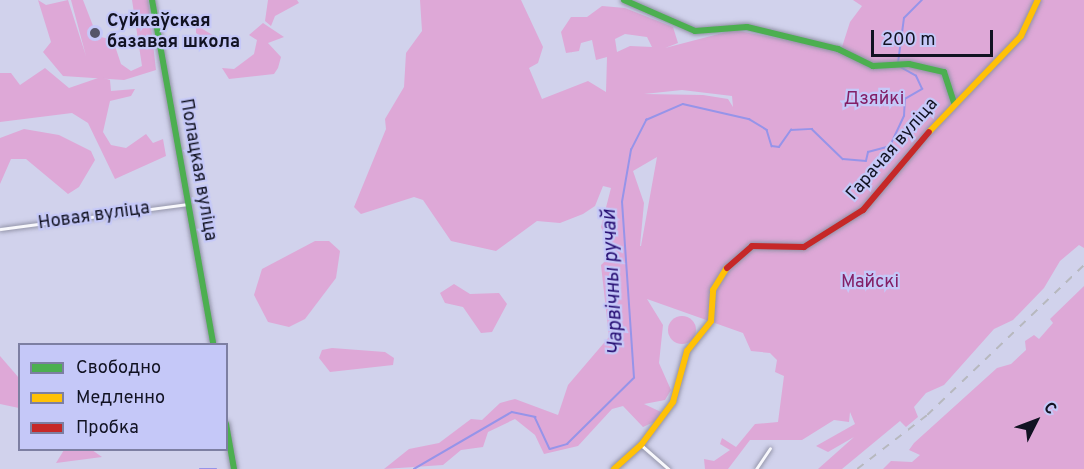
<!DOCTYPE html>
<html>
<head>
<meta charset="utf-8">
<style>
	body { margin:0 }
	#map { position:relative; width:1084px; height:469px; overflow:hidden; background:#d1d2ec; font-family:Overpass,sans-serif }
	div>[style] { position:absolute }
	.green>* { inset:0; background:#dea8d7 }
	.round { border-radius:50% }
	.stream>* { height:1.5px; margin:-0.75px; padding:0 0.75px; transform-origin:0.75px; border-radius:0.75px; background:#9694e9 }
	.roads { filter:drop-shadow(0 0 2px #9192a6) drop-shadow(0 0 2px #9192a6) }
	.street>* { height:3px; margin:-1.5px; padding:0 1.5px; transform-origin:1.5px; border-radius:1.5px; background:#f8f8fc }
	.fast>* { height:6px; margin:-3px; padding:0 3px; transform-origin:3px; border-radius:3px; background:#4caf50 }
	.slow>* { height:6px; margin:-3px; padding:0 3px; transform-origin:3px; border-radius:3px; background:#ffc107 }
	.jam>* { height:6px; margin:-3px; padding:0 3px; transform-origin:3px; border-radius:3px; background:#c62828 }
	.rail>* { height:1.5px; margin-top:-0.75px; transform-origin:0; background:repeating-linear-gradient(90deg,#b7b8be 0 8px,transparent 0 16px) }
	.dots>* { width:16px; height:16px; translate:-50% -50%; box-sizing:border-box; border:3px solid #c5c8f8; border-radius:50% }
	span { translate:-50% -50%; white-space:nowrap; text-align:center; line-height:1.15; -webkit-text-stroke:4.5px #c5c8f8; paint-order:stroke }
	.poi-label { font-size:18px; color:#111222; font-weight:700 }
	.left { translate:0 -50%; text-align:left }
	.park-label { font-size:18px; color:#831f66 }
	.street-label { font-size:18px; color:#111222 }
	.water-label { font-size:20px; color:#260e73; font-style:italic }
	.legend { position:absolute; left:18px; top:343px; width:210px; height:108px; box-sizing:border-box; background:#c5c8f8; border:2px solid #7d7fa2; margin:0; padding:8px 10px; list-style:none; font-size:18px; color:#111222 }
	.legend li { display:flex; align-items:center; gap:12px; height:30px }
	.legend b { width:30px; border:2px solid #7d7fa2 }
	.north { position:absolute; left:1006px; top:391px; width:60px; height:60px; -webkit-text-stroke:4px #c5c8f8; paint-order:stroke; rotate:48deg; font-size:16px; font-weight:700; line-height:24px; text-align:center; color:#111222 }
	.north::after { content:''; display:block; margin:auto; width:21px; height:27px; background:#111222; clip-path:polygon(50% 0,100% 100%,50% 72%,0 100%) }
	.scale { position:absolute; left:871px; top:30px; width:122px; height:27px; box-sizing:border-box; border:3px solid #111222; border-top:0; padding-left:8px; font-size:18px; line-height:21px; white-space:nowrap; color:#111222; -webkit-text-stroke:4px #c5c8f8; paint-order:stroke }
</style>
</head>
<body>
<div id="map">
	<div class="green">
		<i style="clip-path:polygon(38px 0,46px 5px,68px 0,86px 56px,71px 0,83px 0,97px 36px,113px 40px,121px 64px,131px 71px,142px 66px,132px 0,148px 0,156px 70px,124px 80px,63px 76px,43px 52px,51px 42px)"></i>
		<i style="clip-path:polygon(268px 0,297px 0,299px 3px,275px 16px,271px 26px,265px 21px)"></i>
		<i style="clip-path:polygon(evenodd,420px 0,521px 0,543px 47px,538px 63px,529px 68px,542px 99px,588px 81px,606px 92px,607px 57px,596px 60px,592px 40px,581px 43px,579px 51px,566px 53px,561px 32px,571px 17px,587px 17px,602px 6px,625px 8px,673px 27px,678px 43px,665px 48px,734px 30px,834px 49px,842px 47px,850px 22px,862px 6px,853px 0,1084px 0,1084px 248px,1079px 245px,1060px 261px,1044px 288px,1013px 320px,994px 329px,944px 385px,926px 393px,914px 407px,918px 417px,906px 427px,900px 421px,842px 469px,818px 469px,854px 437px,828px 452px,816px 446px,855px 424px,850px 412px,849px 422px,834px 420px,802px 440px,750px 440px,728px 469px,705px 469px,704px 459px,714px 461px,730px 450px,720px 444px,722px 438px,736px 447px,755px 424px,778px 422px,784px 376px,775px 372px,777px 360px,770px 353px,751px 351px,743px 333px,647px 299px,663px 325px,659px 363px,671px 390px,665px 400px,644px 404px,661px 412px,658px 420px,643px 427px,623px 406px,612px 409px,578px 446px,544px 454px,535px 435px,515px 419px,488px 432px,483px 447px,461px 450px,443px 465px,384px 469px,409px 449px,439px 443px,471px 419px,482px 420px,500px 403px,515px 399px,558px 415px,568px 385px,609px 337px,601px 265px,613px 254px,601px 227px,611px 188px,603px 186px,595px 206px,583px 214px,560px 223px,537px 221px,496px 251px,451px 241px,423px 200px,414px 197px,361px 214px,354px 207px,386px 129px,385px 119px,404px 87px,406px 53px,422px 31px,420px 0,625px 34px,647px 37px,652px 47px,630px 46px,617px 52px,615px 39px,625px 34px,420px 0,682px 90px,732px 96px,733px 107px,728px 99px,703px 95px,644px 94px,682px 90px,420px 0,657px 157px,641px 246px,640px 246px,644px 203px,633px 171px,657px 157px)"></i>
		<i style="clip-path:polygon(196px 18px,199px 27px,216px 37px,213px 46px,196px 33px)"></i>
		<i style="clip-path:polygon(263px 23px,284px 37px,268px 43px,281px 57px,278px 68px,274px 74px,229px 79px,222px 68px,234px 69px,254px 54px,257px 40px,249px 35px)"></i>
		<i style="clip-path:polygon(45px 68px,69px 88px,101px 77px,110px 80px,111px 91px,135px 89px,131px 96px,110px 101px,103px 132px,111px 145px,126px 148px,146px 134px,153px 143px,163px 139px,166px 156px,115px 179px,88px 123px,72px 113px,0 122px,0 73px,11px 73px,20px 85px)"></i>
		<i style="clip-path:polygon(24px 129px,59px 135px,91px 151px,95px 160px,79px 187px,68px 194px,26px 159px,11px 159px,0 184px,0 138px)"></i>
		<i style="clip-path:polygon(315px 241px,329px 241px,340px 251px,336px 278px,305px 319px,289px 327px,268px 322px,254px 295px,262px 269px)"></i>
		<i style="clip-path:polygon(454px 284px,470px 294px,499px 293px,507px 304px,492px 332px,481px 333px,463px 307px,445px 303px,440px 293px)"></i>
		<i style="clip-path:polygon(1084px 286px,1084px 469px,883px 469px,891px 461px,912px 462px,920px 455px,909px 450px,914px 443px,997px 368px,1011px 364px,1026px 350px,1025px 341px,1034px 335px,1039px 339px,1053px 323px,1050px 319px)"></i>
		<i class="round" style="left:668px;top:316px;width:28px;height:28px"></i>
		<i style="clip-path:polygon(332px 348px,385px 352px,394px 358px,393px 365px,330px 372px,319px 358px,322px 350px)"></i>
		<i style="clip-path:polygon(0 356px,19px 378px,19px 408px,0 404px)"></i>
		<i style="clip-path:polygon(64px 450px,92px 450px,102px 457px,56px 463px)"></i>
	</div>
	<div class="stream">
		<i style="left:898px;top:63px;width:45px;rotate:-82.4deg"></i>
		<i style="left:904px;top:18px;width:25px;rotate:-45deg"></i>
		<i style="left:200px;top:469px;width:16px"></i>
		<i style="left:414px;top:469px;width:113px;rotate:-30.2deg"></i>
		<i style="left:512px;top:412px;width:24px;rotate:12deg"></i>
		<i style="left:535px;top:417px;width:35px;rotate:65deg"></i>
		<i style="left:550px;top:449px;width:18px;rotate:-16deg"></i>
		<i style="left:567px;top:444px;width:94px;rotate:-44.6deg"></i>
		<i style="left:634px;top:378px;width:176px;rotate:-93.9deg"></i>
		<i style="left:622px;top:202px;width:53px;rotate:-80.2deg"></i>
		<i style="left:631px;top:150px;width:34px;rotate:-63deg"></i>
		<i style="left:646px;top:120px;width:40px;rotate:-23.4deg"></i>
		<i style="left:683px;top:104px;width:68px;rotate:12.8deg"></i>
		<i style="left:749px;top:119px;width:21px;rotate:31deg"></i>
		<i style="left:767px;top:130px;width:17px;rotate:73deg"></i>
		<i style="left:772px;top:146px;width:7px;rotate:8deg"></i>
		<i style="left:779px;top:147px;width:21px;rotate:-55deg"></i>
		<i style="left:791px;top:130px;width:21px;rotate:-3deg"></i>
		<i style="left:812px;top:129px;width:43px;rotate:44.1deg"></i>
		<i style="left:843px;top:159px;width:23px;rotate:5deg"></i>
		<i style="left:866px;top:161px;width:9px;rotate:-77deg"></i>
		<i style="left:868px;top:152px;width:23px;rotate:-15deg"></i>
		<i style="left:890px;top:146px;width:33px;rotate:-65deg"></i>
		<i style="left:904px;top:116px;width:17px;rotate:-87deg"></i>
		<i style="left:905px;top:99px;width:20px;rotate:-30deg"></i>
		<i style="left:922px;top:89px;width:14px;rotate:-115deg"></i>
		<i style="left:916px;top:76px;width:18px;rotate:-151deg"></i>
	</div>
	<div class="roads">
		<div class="street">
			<i style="left:0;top:229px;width:190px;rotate:-7.6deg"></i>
			<i style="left:641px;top:445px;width:37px;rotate:41deg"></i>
			<i style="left:756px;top:469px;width:25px;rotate:-56deg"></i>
		</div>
		<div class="fast">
			<i style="left:152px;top:0;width:349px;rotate:79.9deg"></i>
			<i style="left:624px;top:0;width:77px;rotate:23.6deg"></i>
			<i style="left:695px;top:31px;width:52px;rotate:-4.4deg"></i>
			<i style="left:747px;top:27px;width:94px;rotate:13.6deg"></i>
			<i style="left:838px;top:49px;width:39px;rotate:26deg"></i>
			<i style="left:873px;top:66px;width:36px;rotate:-3deg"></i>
			<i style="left:909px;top:64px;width:36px;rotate:13deg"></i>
			<i style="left:944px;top:72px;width:32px;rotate:72deg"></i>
			<i style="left:226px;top:424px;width:46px;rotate:79.9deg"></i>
		</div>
		<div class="slow">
			<i style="left:929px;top:132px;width:133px;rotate:-46.2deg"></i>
			<i style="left:1021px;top:36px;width:40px;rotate:-65deg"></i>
			<i style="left:614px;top:469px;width:36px;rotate:-42deg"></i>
			<i style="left:641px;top:445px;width:54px;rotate:-53.3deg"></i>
			<i style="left:673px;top:402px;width:53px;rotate:-74.6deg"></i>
			<i style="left:687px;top:351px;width:38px;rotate:-51deg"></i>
			<i style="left:711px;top:321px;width:31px;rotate:-86deg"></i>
			<i style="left:713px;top:290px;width:26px;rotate:-58deg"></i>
		</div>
		<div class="jam">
			<i style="left:727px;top:268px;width:33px;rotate:-41deg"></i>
			<i style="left:752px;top:246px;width:52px;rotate:1.1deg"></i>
			<i style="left:804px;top:247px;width:70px;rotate:-32.1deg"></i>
			<i style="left:863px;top:210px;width:102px;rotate:-49.8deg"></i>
		</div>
	</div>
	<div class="rail">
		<i style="left:857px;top:469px;width:88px;rotate:-37.6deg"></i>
		<i style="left:927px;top:415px;width:217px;rotate:-43.7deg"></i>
	</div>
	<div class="dots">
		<i style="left:95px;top:33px;background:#545569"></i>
	</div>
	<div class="poi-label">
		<span class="left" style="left:107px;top:33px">Суйкаўская<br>базавая школа</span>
	</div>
	<div class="park-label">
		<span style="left:874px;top:100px">Дзяйкі</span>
		<span style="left:870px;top:283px">Майскі</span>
	</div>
	<div class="street-label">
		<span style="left:893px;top:150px;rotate:-49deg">Гарачая вуліца</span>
		<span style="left:197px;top:170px;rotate:80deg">Полацкая вуліца</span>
		<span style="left:94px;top:217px;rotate:-8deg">Новая вуліца</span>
	</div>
	<div class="water-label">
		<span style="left:614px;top:282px;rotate:-93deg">Чарвічны ручай</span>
	</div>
	<ul class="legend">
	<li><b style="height:8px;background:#4caf50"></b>Свободно</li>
	<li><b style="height:8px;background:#ffc107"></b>Медленно</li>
	<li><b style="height:8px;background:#c62828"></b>Пробка</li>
	</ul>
	<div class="north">С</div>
	<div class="scale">200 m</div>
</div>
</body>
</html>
